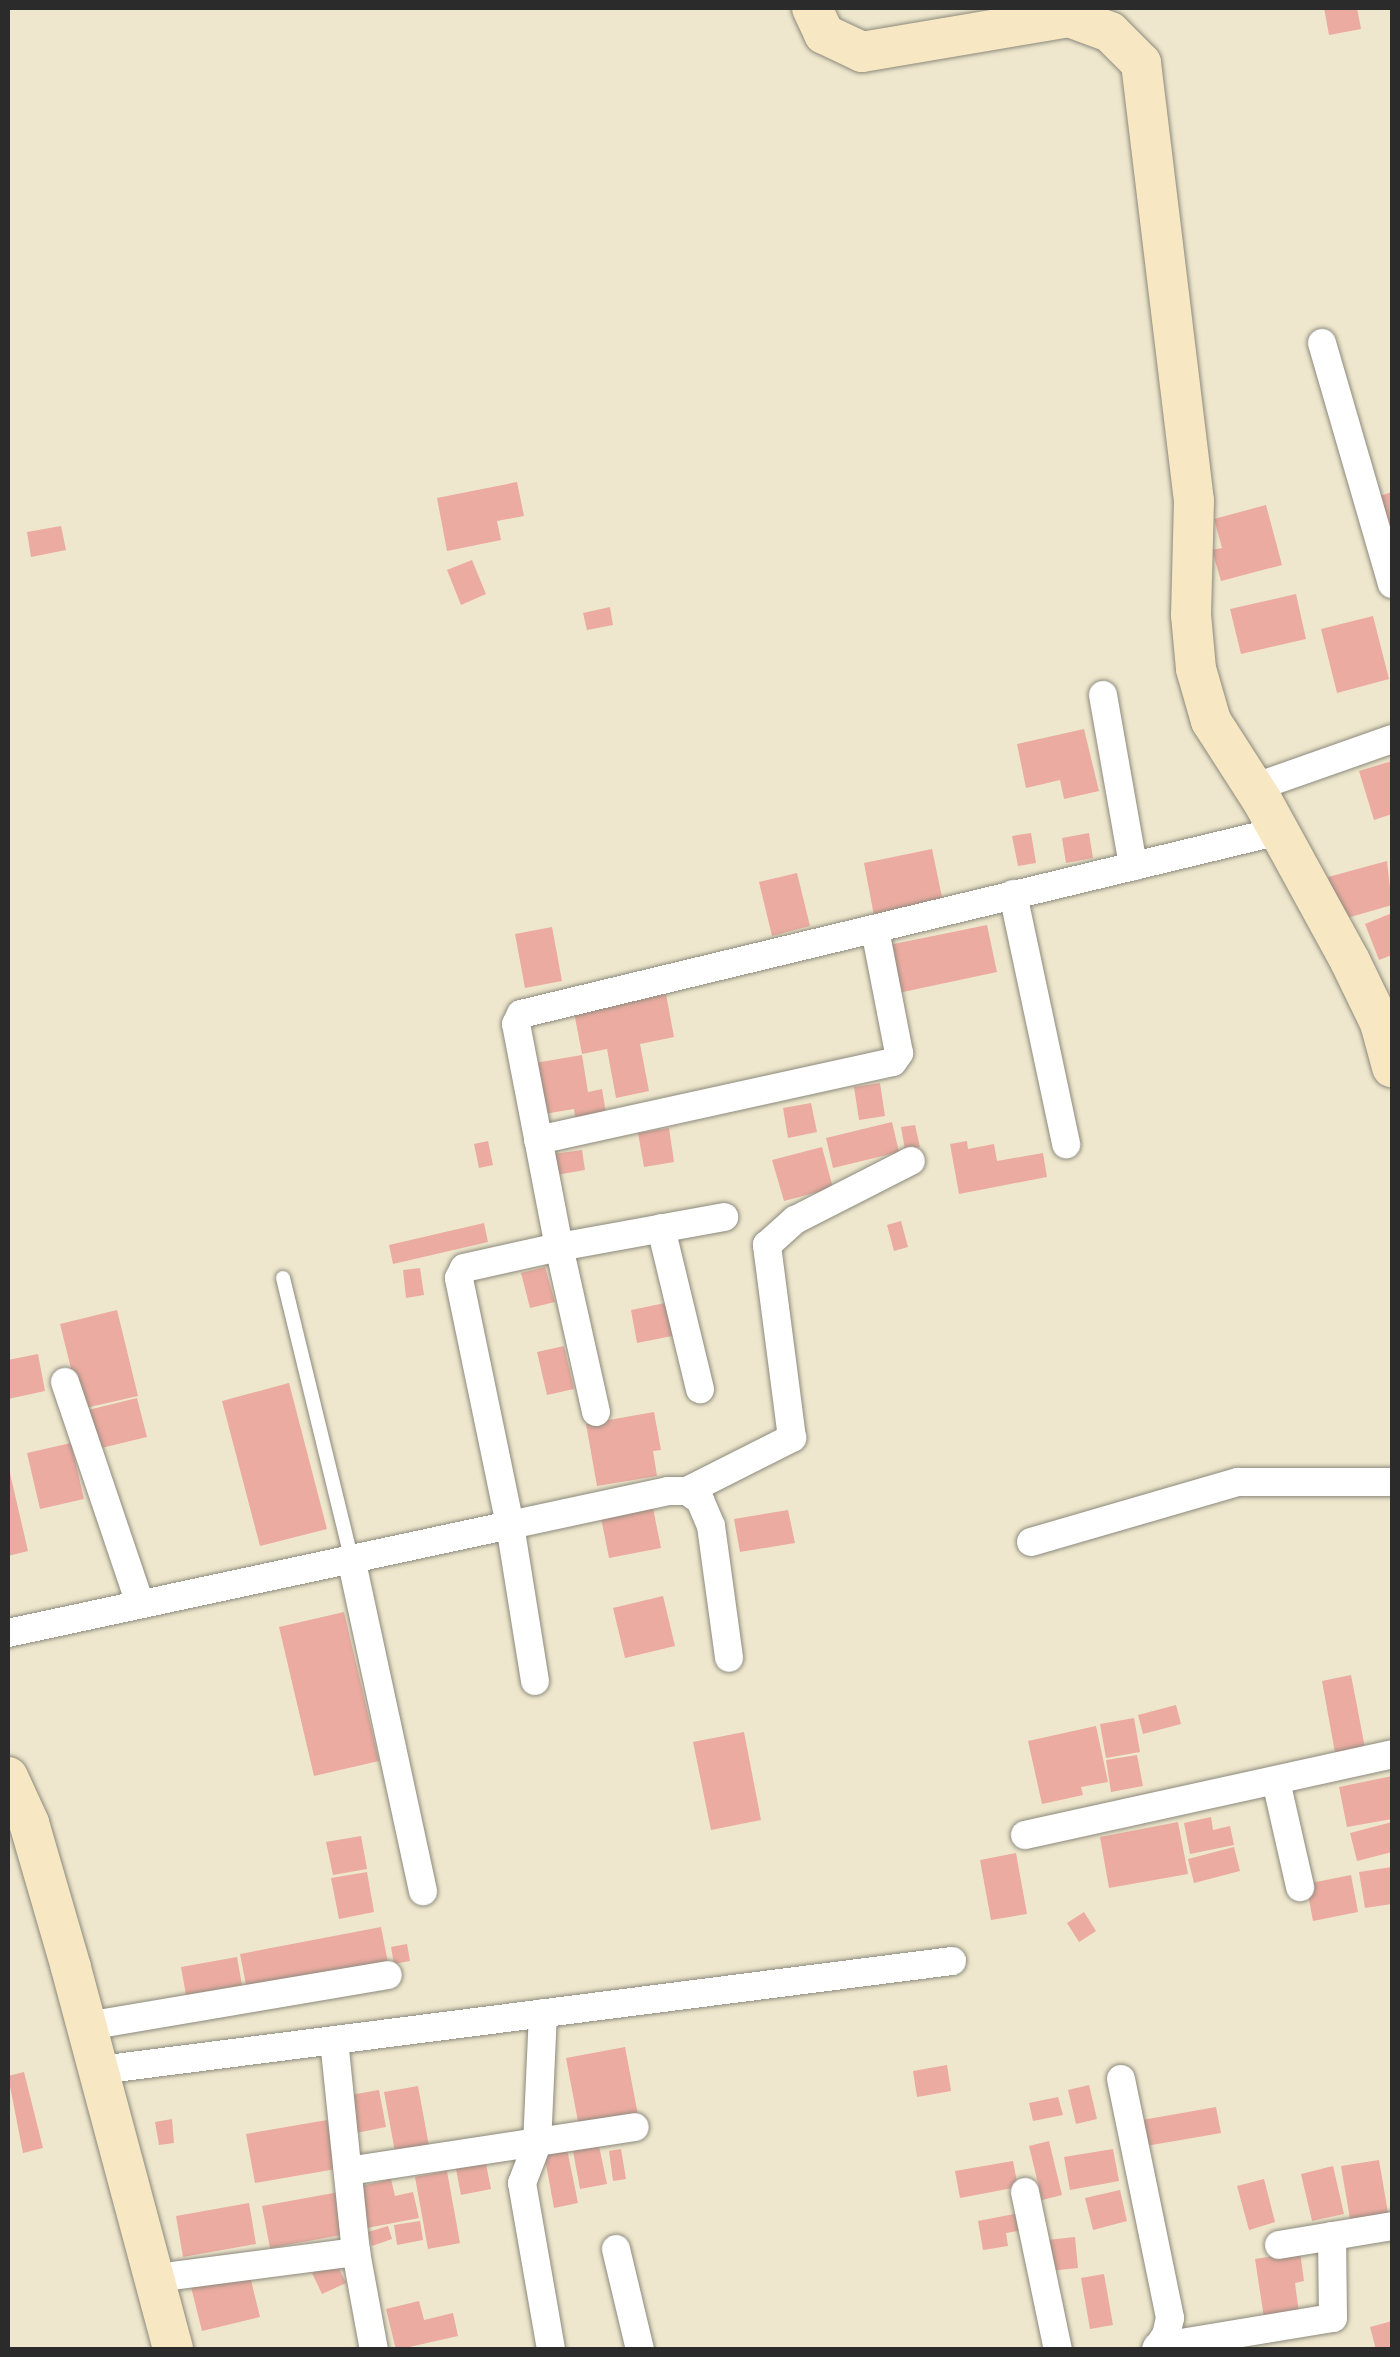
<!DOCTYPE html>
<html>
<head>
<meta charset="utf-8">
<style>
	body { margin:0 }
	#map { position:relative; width:1400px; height:2357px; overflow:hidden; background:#eee7cd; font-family:Cardo,serif }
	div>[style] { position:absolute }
	.building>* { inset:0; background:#ebaba1 }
	.roads { filter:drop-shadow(0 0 2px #8c897c) drop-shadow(0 0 2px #8c897c) }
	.lane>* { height:14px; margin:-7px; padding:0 7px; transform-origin:7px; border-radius:7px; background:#fff }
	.street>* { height:28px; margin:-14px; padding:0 14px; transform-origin:14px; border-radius:14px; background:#fff }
	.secondary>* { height:40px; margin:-20px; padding:0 20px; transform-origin:20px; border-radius:20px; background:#f7e8c3 }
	span { translate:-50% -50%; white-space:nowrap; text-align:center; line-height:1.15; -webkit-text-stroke:8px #fff; paint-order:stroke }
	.frame { position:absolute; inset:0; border:10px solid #2b2b2b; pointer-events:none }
</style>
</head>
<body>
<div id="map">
	<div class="building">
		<i style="clip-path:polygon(1324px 8px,1357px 8px,1361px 29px,1329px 35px)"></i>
		<i style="clip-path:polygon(517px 482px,524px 516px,497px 521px,501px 540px,447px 551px,437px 498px)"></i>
		<i style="clip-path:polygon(1392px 492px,1392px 547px,1376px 497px)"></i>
		<i style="clip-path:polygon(1266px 505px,1282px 565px,1221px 581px,1212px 550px,1222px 548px,1214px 519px)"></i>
		<i style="clip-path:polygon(61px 526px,66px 550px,31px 557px,27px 532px)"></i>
		<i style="clip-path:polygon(472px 560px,486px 594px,461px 605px,447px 570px)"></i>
		<i style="clip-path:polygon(1296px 594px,1306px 639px,1241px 654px,1230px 609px)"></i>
		<i style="clip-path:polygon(610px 607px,613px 625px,587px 630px,583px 613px)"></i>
		<i style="clip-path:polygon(1373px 616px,1389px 679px,1337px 693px,1321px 629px)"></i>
		<i style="clip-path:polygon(1084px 729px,1099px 791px,1064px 799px,1060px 780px,1026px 788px,1017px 744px)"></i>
		<i style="clip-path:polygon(1392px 761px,1392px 814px,1374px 820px,1359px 771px)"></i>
		<i style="clip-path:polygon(1031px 833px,1036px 863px,1018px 866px,1012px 836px)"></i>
		<i style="clip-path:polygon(1089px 833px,1093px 858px,1066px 863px,1062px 838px)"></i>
		<i style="clip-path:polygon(932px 849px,943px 902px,874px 916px,864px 863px)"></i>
		<i style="clip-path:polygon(1387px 861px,1392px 905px,1340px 920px,1328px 877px)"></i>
		<i style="clip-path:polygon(797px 873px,810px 926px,772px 936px,759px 882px)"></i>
		<i style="clip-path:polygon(1392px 913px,1392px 955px,1379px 960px,1365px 924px)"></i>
		<i style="clip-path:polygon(987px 925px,997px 972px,889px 995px,879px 947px)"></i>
		<i style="clip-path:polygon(552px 927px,562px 981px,525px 988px,515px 934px)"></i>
		<i style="clip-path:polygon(666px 994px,674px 1037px,640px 1044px,649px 1091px,616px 1098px,607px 1049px,582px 1054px,574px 1012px)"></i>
		<i style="clip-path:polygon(582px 1055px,588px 1092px,602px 1089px,607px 1119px,576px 1124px,574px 1109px,544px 1114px,535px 1063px)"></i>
		<i style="clip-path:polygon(880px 1083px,885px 1116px,859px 1120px,854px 1087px)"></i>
		<i style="clip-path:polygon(811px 1103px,817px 1132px,788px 1138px,783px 1108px)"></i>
		<i style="clip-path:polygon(892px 1122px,899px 1152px,833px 1168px,826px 1138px)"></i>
		<i style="clip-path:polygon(915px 1125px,920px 1147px,905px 1150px,901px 1127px)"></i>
		<i style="clip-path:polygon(669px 1128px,674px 1162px,644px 1167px,638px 1133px)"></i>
		<i style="clip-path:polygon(488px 1141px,493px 1165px,479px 1168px,474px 1144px)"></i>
		<i style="clip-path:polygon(967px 1141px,968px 1149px,994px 1144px,997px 1161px,1043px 1153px,1047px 1177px,959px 1194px,950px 1144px)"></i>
		<i style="clip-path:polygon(822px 1147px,833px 1188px,784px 1201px,772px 1160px)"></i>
		<i style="clip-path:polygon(582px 1150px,585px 1170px,556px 1175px,553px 1154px)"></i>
		<i style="clip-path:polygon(901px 1221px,908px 1247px,894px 1251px,887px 1225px)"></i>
		<i style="clip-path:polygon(484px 1223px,488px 1242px,393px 1264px,389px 1245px)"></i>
		<i style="clip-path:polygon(545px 1267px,555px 1302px,530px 1308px,521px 1273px)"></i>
		<i style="clip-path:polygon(420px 1268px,424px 1295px,406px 1298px,403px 1270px)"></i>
		<i style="clip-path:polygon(670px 1302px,677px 1335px,637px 1343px,631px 1310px)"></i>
		<i style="clip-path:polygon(117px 1310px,138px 1396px,81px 1409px,60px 1324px)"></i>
		<i style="clip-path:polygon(564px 1346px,574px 1389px,547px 1395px,537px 1352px)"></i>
		<i style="clip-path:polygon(38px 1354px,45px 1391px,8px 1399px,8px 1360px)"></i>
		<i style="clip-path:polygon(289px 1383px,327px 1529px,260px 1546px,222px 1401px)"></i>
		<i style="clip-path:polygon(137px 1398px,147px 1437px,93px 1450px,84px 1411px)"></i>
		<i style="clip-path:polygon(654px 1412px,661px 1450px,653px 1451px,657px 1476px,597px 1486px,586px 1424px)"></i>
		<i style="clip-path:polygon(71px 1443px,84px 1499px,40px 1509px,27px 1453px)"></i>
		<i style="clip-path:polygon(9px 1469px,28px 1551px,8px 1556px,8px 1470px)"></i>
		<i style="clip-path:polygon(653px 1508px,661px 1548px,609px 1558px,601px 1518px)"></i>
		<i style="clip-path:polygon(788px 1510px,795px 1543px,740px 1552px,734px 1519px)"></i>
		<i style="clip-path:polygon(663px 1596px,675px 1646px,625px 1658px,613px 1608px)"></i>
		<i style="clip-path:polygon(344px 1612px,379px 1761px,314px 1776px,279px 1627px)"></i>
		<i style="clip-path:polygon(1351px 1675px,1366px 1753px,1336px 1758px,1322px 1681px)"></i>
		<i style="clip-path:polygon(1176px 1705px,1181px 1724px,1143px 1734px,1138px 1715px)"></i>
		<i style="clip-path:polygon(1134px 1718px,1140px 1752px,1106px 1758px,1100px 1724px)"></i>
		<i style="clip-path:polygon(1096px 1726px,1108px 1782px,1081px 1787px,1083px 1795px,1042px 1804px,1028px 1741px)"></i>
		<i style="clip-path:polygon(744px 1732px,761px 1820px,711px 1830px,693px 1742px)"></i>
		<i style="clip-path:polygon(1137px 1755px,1143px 1786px,1111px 1792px,1106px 1760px)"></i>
		<i style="clip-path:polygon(1392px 1776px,1392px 1819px,1347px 1827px,1339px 1787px)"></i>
		<i style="clip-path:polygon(1211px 1817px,1213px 1830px,1230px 1826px,1234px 1845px,1190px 1854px,1184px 1823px)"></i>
		<i style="clip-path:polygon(1178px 1822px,1188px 1874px,1109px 1888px,1100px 1837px)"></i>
		<i style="clip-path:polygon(1392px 1822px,1392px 1852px,1357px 1861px,1350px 1833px)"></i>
		<i style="clip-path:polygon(361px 1836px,367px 1869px,333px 1875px,326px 1842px)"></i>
		<i style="clip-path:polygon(1234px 1847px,1240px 1871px,1194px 1883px,1188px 1859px)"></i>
		<i style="clip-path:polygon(1016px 1853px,1027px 1914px,991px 1920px,980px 1860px)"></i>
		<i style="clip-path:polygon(1392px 1867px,1392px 1904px,1365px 1908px,1359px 1872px)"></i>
		<i style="clip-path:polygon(367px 1872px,374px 1912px,339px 1919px,331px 1878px)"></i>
		<i style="clip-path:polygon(1351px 1875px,1358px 1912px,1313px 1921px,1306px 1884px)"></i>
		<i style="clip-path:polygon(1084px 1912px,1096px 1931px,1079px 1942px,1067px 1923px)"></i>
		<i style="clip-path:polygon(381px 1927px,389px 1968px,248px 1995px,240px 1954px)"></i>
		<i style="clip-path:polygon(407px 1944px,410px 1961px,394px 1964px,391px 1947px)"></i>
		<i style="clip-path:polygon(237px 1957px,242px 1985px,186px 1995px,181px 1967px)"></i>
		<i style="clip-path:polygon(625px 2047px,638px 2115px,579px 2127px,566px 2058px)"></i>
		<i style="clip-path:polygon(947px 2065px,951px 2091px,917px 2097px,913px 2071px)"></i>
		<i style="clip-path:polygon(24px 2072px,43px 2148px,23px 2153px,8px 2076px)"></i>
		<i style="clip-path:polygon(1089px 2085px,1097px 2119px,1076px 2124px,1068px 2090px)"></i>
		<i style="clip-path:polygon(418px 2086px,429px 2146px,395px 2152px,384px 2092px)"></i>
		<i style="clip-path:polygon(379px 2090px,386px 2127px,351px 2134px,344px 2096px)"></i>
		<i style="clip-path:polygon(1058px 2097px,1063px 2115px,1033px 2121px,1029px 2103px)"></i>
		<i style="clip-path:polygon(1216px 2107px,1221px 2133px,1146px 2146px,1142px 2120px)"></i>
		<i style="clip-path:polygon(172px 2119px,174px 2143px,159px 2145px,155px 2122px)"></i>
		<i style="clip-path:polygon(327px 2120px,336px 2169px,255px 2183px,246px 2134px)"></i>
		<i style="clip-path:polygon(1049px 2141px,1062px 2195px,1042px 2200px,1029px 2146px)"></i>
		<i style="clip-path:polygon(599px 2146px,607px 2184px,580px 2189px,573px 2151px)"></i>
		<i style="clip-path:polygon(567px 2149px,578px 2203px,554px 2208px,544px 2153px)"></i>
		<i style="clip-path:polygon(621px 2149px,626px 2179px,613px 2181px,609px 2151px)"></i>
		<i style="clip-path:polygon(1113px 2149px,1119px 2181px,1070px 2190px,1064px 2157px)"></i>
		<i style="clip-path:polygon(485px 2159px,491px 2189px,461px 2195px,455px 2164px)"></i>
		<i style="clip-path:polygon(1379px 2160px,1388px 2213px,1350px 2219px,1341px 2166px)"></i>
		<i style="clip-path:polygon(1013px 2161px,1018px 2187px,960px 2198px,955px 2171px)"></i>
		<i style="clip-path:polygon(1333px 2166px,1344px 2214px,1312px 2221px,1301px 2174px)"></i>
		<i style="clip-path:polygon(447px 2171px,460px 2243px,428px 2249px,415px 2177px)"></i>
		<i style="clip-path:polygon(391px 2179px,395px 2196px,413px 2192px,419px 2218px,367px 2228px,358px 2187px)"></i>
		<i style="clip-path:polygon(1264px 2179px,1275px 2222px,1249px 2230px,1237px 2186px)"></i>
		<i style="clip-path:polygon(1120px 2190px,1127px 2221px,1093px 2230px,1085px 2198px)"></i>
		<i style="clip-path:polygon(339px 2192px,347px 2234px,270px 2248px,262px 2206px)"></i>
		<i style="clip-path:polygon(249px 2203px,256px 2244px,183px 2257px,176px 2216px)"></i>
		<i style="clip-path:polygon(1025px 2212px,1029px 2229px,1006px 2233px,1008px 2246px,983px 2250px,978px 2221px)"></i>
		<i style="clip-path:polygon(420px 2221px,423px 2240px,397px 2245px,394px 2225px)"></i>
		<i style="clip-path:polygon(388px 2226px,392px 2239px,372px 2246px,368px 2232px)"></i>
		<i style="clip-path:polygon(1075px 2237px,1078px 2268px,1050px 2271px,1047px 2240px)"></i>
		<i style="clip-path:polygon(1300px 2252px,1304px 2281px,1295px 2283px,1299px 2313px,1264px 2318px,1255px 2259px)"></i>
		<i style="clip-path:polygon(336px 2262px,346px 2283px,322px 2294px,312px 2273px)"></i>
		<i style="clip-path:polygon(249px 2272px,260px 2317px,202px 2331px,191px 2287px)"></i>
		<i style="clip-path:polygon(1104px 2274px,1113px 2325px,1090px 2329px,1081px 2278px)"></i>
		<i style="clip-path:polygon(419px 2301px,424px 2320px,453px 2313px,458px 2336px,396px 2350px,386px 2309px)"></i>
		<i style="clip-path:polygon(1392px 2321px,1392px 2350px,1376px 2350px,1370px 2327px)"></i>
	</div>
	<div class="roads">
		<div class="lane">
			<i style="left:283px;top:1278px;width:288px;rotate:76.3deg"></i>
		</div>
		<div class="street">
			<i style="left:1322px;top:343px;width:251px;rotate:73.8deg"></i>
			<i style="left:1103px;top:695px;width:174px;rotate:80deg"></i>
			<i style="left:1253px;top:788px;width:147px;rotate:-19.4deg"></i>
			<i style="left:1013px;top:894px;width:256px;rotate:78deg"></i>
			<i style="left:538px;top:1140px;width:363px;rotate:-12.4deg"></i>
			<i style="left:893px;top:1062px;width:11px;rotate:-56deg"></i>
			<i style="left:899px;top:1053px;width:125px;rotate:-101deg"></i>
			<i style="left:661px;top:1228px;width:166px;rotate:76.4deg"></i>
			<i style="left:65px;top:1382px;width:234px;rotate:71.3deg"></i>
			<i style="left:596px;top:1412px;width:169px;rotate:-102.6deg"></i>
			<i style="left:559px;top:1247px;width:168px;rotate:-10.3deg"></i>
			<i style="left:687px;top:1491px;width:118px;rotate:-26.8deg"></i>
			<i style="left:792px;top:1438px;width:195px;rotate:-97.4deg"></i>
			<i style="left:767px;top:1245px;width:38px;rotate:-42deg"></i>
			<i style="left:795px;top:1220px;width:130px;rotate:-27deg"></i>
			<i style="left:1031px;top:1542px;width:216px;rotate:-16.2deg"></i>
			<i style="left:1238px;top:1482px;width:154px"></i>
			<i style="left:351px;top:1558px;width:341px;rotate:77.8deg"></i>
			<i style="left:8px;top:1633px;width:513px;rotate:-12.14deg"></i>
			<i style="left:510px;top:1525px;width:252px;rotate:-101.7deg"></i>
			<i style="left:459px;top:1278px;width:11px;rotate:-63deg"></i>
			<i style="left:464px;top:1268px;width:97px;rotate:-12.5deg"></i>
			<i style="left:559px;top:1247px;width:227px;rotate:-100.9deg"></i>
			<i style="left:516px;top:1024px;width:11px;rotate:-63deg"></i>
			<i style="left:521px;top:1014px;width:780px;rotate:-13.57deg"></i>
			<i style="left:535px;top:1681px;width:158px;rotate:-99.1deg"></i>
			<i style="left:510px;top:1525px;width:162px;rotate:-12.1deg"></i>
			<i style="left:668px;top:1491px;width:19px"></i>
			<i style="left:687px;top:1491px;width:16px;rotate:35deg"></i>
			<i style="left:700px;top:1500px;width:28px;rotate:67deg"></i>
			<i style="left:711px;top:1526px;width:133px;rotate:82.2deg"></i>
			<i style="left:1276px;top:1781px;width:109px;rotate:77.2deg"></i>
			<i style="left:1025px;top:1835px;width:376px;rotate:-12.4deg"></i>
			<i style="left:543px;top:2013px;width:131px;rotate:92.6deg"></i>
			<i style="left:537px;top:2144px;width:42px;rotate:111deg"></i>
			<i style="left:522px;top:2183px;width:169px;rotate:80.1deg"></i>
			<i style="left:87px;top:2026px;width:305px;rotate:-9.6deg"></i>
			<i style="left:334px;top:2040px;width:213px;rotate:84.1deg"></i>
			<i style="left:356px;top:2252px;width:100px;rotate:79.6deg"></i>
			<i style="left:100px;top:2070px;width:859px;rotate:-7.29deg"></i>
			<i style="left:1121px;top:2079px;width:244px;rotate:78.4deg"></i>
			<i style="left:1170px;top:2318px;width:17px;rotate:103deg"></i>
			<i style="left:1166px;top:2335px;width:18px;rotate:124deg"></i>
			<i style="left:348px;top:2171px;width:290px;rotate:-8.7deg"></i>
			<i style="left:1025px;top:2192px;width:161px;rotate:78.2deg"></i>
			<i style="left:1279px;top:2245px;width:115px;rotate:-9.5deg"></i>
			<i style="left:616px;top:2249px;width:104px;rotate:76.6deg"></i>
			<i style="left:156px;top:2278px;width:202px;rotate:-7.4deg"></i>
			<i style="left:1157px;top:2347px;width:178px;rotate:-9.4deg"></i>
			<i style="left:1333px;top:2318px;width:82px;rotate:-90.7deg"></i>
		</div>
		<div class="secondary">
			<i style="left:812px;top:8px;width:29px;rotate:65deg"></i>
			<i style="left:824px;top:34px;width:42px;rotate:25.3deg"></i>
			<i style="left:862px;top:52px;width:210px;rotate:-9.6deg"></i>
			<i style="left:1069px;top:17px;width:44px;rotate:20.1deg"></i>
			<i style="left:1110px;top:32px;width:44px;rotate:45deg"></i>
			<i style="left:1141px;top:63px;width:441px;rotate:83.1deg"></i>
			<i style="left:1194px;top:501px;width:114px;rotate:91.5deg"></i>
			<i style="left:1191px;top:615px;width:54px;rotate:84.7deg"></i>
			<i style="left:1196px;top:669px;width:54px;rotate:73.9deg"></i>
			<i style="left:1211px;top:721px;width:96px;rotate:57.3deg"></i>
			<i style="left:1263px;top:802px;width:181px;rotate:61.3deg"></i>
			<i style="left:1350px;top:961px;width:69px;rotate:64.2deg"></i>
			<i style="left:1380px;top:1023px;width:46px;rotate:74.7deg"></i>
			<i style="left:8px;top:1777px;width:51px;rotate:65.5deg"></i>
			<i style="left:29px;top:1823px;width:151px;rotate:73.8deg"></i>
			<i style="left:71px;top:1968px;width:395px;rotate:75deg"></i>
		</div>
	</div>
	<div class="frame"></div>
</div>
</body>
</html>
